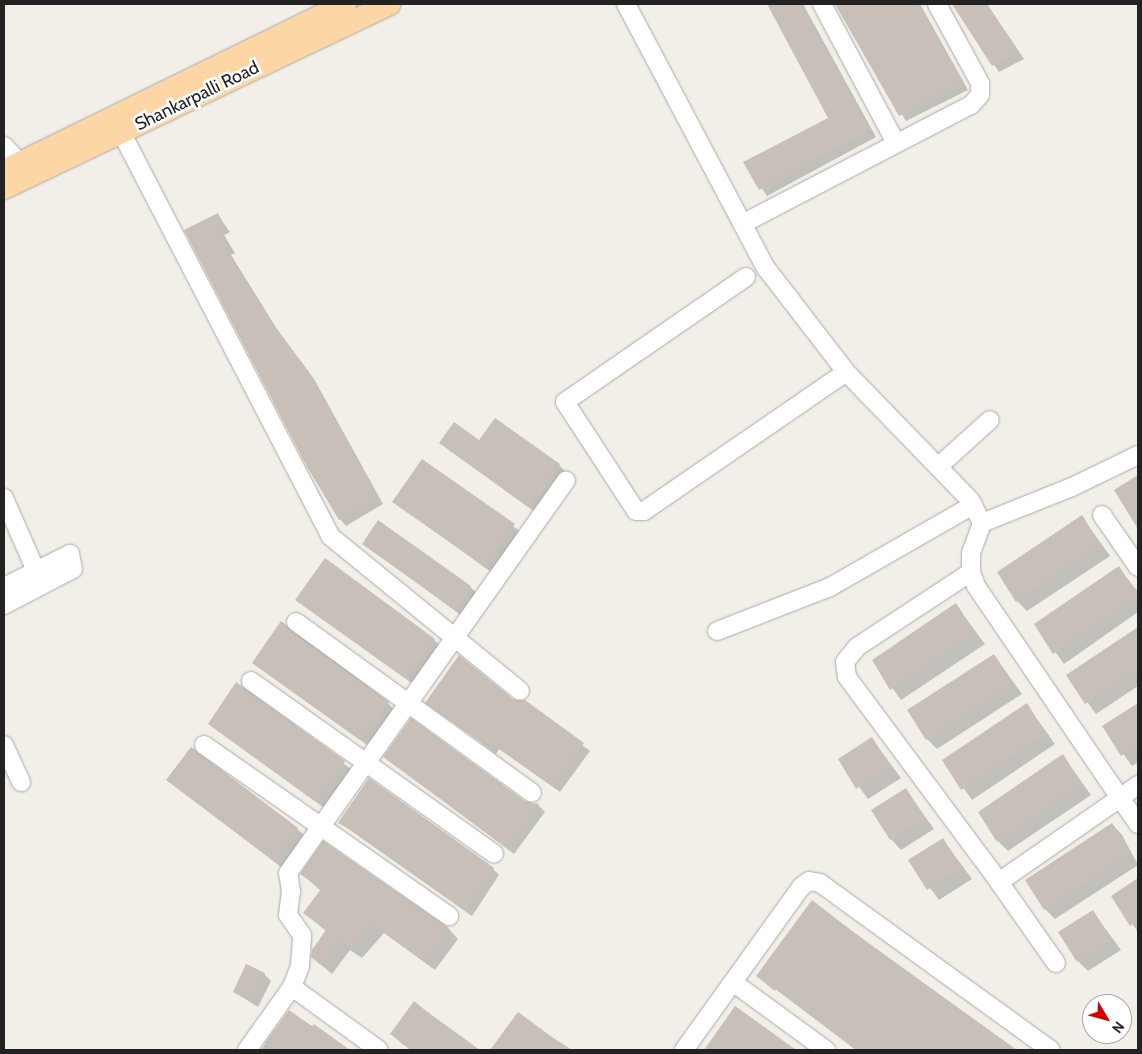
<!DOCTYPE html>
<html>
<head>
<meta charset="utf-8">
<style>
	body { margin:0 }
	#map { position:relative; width:1142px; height:1054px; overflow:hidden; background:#f2efe9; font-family:Cabin,sans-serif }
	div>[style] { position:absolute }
	.shadow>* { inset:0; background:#0003 }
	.building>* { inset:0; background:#c7bfb8 }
	.roads { filter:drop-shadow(0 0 1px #a9a9a9) drop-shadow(0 0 1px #a9a9a9) }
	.minor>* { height:18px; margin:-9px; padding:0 9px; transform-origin:9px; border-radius:9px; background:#fff }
	.major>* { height:22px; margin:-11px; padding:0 11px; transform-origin:11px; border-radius:11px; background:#fcd6a4 }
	span { translate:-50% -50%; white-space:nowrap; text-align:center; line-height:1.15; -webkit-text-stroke:5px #fff; paint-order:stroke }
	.street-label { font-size:18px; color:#222 }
	.frame { position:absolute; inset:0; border:5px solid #222; pointer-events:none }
	.north { position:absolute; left:1082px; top:994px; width:50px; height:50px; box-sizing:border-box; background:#fff; border:1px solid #a7a7a7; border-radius:50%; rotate:127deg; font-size:14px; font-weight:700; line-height:20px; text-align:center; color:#222 }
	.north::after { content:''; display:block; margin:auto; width:18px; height:22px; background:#d40000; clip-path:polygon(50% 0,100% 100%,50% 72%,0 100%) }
</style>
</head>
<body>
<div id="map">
	<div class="shadow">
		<i style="clip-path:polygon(768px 4px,803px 4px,876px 137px,767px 196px,745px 163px,830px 118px)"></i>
		<i style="clip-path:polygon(837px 4px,920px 4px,968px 90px,906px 121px)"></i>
		<i style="clip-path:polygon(952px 4px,987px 4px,1024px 59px,999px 72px)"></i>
		<i style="clip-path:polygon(217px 214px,230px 232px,224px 235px,235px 253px,231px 255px,277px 329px,314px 379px,383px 504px,346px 526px,340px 519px,186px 231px)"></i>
		<i style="clip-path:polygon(480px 442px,559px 465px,565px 471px,535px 512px,440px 443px)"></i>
		<i style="clip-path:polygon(423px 461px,521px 532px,491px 572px,394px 502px)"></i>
		<i style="clip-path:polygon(1082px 517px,1110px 556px,1027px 611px,1017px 601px)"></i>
		<i style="clip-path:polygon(364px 544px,470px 587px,477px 593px,462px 616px)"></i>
		<i style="clip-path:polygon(1119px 568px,1138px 592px,1138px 612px,1064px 664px,1036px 625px)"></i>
		<i style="clip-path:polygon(297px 600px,434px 640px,441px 646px,413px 684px)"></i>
		<i style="clip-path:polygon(956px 605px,985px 644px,901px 700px,873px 660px)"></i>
		<i style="clip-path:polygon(1138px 629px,1138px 686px,1096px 714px,1068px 675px)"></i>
		<i style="clip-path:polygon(994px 655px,1022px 694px,937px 749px,927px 739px)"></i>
		<i style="clip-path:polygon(253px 663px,388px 703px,394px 710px,367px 745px)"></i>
		<i style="clip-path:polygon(236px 684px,351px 769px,323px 807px,209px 724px)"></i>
		<i style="clip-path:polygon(513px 700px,524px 701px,590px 751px,560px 792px,499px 749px,496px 754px,427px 702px)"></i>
		<i style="clip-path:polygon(1138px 704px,1138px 762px,1132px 766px,1104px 727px)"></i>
		<i style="clip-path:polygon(1027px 705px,1055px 744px,972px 800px,944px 761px)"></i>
		<i style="clip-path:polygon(872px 739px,901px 778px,868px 799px,839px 760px)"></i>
		<i style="clip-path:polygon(1063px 756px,1091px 795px,1008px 851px,998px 841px)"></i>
		<i style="clip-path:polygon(385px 757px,538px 805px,545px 812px,514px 854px)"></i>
		<i style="clip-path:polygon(175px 786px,297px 829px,304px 835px,281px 867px)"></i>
		<i style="clip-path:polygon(906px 790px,934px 829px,901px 850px,891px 839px)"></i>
		<i style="clip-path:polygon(340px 823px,493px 869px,499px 875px,472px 916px)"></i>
		<i style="clip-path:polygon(1112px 824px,1122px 835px,1138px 865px,1055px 919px,1045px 909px)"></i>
		<i style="clip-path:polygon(943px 840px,972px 879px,939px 900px,910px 861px)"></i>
		<i style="clip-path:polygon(302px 874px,448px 928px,458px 939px,435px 970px,384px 933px,362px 958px,350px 950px,332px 974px,312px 957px,327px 932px,305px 913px,321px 891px)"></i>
		<i style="clip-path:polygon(1138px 880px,1138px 932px,1113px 896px)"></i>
		<i style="clip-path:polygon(812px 902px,1016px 1050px,856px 1050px,758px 976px)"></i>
		<i style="clip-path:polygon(1093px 912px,1121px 950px,1088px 971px,1078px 961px)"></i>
		<i style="clip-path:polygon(264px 974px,271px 981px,258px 1007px,234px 992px)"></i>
		<i style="clip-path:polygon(415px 1003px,480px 1050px,411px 1050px,402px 1044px,392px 1034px)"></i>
		<i style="clip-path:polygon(735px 1007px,795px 1050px,705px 1050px)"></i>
		<i style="clip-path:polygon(289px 1011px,340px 1044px,349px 1050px,261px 1050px)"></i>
		<i style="clip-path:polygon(519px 1014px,568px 1050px,492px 1050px)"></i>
	</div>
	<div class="building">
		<i style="clip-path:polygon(767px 4px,800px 4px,870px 130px,759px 190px,743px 162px,828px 118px)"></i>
		<i style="clip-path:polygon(835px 4px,919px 4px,929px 20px,926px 21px,963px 83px,899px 116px)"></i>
		<i style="clip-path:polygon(952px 4px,987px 4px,1018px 52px,992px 66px)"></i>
		<i style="clip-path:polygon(218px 213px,224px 225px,218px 228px,229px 246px,225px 248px,270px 321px,308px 371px,378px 498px,339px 520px,306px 465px,184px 230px)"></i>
		<i style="clip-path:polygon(495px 418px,560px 464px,528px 507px,439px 443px,454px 422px,479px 440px)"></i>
		<i style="clip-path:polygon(422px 459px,515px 524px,484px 566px,392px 502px)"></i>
		<i style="clip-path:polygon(1138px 475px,1138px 529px,1114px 490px)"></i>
		<i style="clip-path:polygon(1082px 515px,1101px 545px,1016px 602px,997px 572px)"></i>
		<i style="clip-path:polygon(378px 520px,471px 586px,455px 610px,362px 544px)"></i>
		<i style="clip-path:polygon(325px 558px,435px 639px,406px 679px,295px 600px)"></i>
		<i style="clip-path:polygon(1119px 566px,1138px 596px,1053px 654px,1034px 624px)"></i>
		<i style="clip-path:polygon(956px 603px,975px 633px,890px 690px,872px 660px)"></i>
		<i style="clip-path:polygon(281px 621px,389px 702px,360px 740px,252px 663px)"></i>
		<i style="clip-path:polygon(1138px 627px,1138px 669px,1085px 704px,1066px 675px)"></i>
		<i style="clip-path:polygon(994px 654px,1013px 684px,926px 740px,907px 710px)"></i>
		<i style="clip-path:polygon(459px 655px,513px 699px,525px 700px,584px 743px,553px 786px,492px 744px,489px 748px,425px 703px)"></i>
		<i style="clip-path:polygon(236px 682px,345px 761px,316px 802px,208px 724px)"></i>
		<i style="clip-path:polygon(1027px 703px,1046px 734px,961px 790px,942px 760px)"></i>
		<i style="clip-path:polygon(1138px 703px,1138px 745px,1121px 756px,1102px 726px)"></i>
		<i style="clip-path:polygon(411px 718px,526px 802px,539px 804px,507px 848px,383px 757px)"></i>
		<i style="clip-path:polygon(872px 737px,891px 767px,856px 789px,838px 759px)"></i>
		<i style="clip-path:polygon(191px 747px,298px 828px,274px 861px,166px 780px)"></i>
		<i style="clip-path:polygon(1063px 754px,1082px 784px,997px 842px,978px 812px)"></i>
		<i style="clip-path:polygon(369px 778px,494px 868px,465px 910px,363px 836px,338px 823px)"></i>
		<i style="clip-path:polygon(906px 788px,925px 818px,890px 840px,871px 810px)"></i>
		<i style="clip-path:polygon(1112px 823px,1131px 853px,1044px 910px,1025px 880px)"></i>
		<i style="clip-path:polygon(943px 838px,962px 868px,927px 890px,908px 860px)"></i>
		<i style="clip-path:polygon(323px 841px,449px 928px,425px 961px,373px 924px,351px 949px,340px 940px,321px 965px,311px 957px,312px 950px,326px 930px,303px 913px,321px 889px,300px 874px)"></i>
		<i style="clip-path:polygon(1138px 878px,1138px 920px,1130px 926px,1111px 896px)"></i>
		<i style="clip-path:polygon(812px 900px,865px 941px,1017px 1050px,856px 1050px,777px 988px,775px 991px,756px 976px)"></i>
		<i style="clip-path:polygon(1093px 910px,1112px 940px,1077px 962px,1058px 932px)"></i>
		<i style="clip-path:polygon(246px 964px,265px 973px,251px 1001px,233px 992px)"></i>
		<i style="clip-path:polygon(414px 1001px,436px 1019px,478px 1050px,412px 1050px,390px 1034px)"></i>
		<i style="clip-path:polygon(735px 1006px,763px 1026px,796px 1050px,704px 1050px)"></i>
		<i style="clip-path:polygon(289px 1010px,312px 1027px,314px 1024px,350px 1050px,275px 1050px,265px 1043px)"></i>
		<i style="clip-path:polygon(518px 1012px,552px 1037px,572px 1050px,490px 1050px)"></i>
	</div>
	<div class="roads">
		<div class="minor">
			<i style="left:626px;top:4px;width:299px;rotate:62.1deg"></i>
			<i style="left:766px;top:268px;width:131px;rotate:52.4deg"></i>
			<i style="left:846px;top:372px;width:178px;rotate:45.9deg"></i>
			<i style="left:970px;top:500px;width:26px;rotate:62deg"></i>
			<i style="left:982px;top:523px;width:32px;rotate:110deg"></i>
			<i style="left:971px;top:553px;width:19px;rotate:90deg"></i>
			<i style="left:971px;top:572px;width:15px;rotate:70deg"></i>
			<i style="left:976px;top:586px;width:256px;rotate:55.8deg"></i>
			<i style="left:1120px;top:798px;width:22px;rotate:-36deg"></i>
			<i style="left:822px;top:4px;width:157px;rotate:62deg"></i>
			<i style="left:121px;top:132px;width:455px;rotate:62.6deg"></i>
			<i style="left:330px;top:536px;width:245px;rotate:39.2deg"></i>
			<i style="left:4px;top:146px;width:23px;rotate:47deg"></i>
			<i style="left:742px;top:224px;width:258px;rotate:-27.5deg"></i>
			<i style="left:971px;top:105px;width:13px;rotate:-48deg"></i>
			<i style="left:980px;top:95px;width:12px;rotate:-90deg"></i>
			<i style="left:980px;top:83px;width:90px;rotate:-118.6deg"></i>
			<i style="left:746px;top:277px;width:220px;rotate:145.4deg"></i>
			<i style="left:565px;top:402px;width:130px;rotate:56.9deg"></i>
			<i style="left:636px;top:511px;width:8px"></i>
			<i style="left:644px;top:511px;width:245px;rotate:-34.5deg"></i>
			<i style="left:940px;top:465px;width:67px;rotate:-42deg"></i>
			<i style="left:4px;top:498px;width:80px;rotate:66.3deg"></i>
			<i style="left:1102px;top:515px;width:63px;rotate:55.3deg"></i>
			<i style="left:982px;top:523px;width:97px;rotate:-21.8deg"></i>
			<i style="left:1072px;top:487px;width:73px;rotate:-25.9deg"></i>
			<i style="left:971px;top:572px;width:136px;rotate:146.7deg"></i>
			<i style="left:857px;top:647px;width:19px;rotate:129deg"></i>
			<i style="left:845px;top:662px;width:15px;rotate:82deg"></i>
			<i style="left:847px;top:677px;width:255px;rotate:53.4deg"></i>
			<i style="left:999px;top:882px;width:147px;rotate:-34.8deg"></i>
			<i style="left:1120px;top:798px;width:32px;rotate:55deg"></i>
			<i style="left:4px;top:587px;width:74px;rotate:-26.6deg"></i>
			<i style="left:70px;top:554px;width:15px;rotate:79deg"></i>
			<i style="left:73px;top:569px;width:78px;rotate:152.4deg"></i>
			<i style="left:296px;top:622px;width:291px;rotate:35.9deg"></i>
			<i style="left:717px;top:631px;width:121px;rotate:-21.3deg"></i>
			<i style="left:830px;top:587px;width:165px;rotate:-29.8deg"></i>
			<i style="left:251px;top:681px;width:298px;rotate:35.4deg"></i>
			<i style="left:4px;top:745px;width:41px;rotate:65.3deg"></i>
			<i style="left:204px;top:745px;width:299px;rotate:34.9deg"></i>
			<i style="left:999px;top:882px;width:99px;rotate:54.9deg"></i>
			<i style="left:734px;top:983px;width:114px;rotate:36.1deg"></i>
			<i style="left:292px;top:987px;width:107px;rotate:35.9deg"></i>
			<i style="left:247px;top:1050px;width:77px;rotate:-54.5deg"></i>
			<i style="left:292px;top:987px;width:22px;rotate:-69deg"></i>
			<i style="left:300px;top:966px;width:31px;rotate:-86deg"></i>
			<i style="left:302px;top:935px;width:24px;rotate:-125deg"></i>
			<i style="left:288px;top:915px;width:24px;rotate:-83deg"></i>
			<i style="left:291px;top:891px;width:18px;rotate:-99deg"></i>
			<i style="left:288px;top:873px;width:481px;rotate:-54.7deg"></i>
			<i style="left:684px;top:1050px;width:201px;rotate:-54.3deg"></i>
			<i style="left:801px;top:887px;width:10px;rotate:-37deg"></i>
			<i style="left:809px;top:881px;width:11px;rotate:10deg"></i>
			<i style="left:820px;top:883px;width:285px;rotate:35.9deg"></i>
		</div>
		<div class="major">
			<i style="left:4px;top:171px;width:380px;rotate:-26.1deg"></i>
			<i style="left:4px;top:188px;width:427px;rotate:-25.5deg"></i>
		</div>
	</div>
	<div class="street-label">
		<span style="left:197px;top:96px;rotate:-26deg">Shankarpalli Road</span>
	</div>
	<div class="frame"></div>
	<div class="north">N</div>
</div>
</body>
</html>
